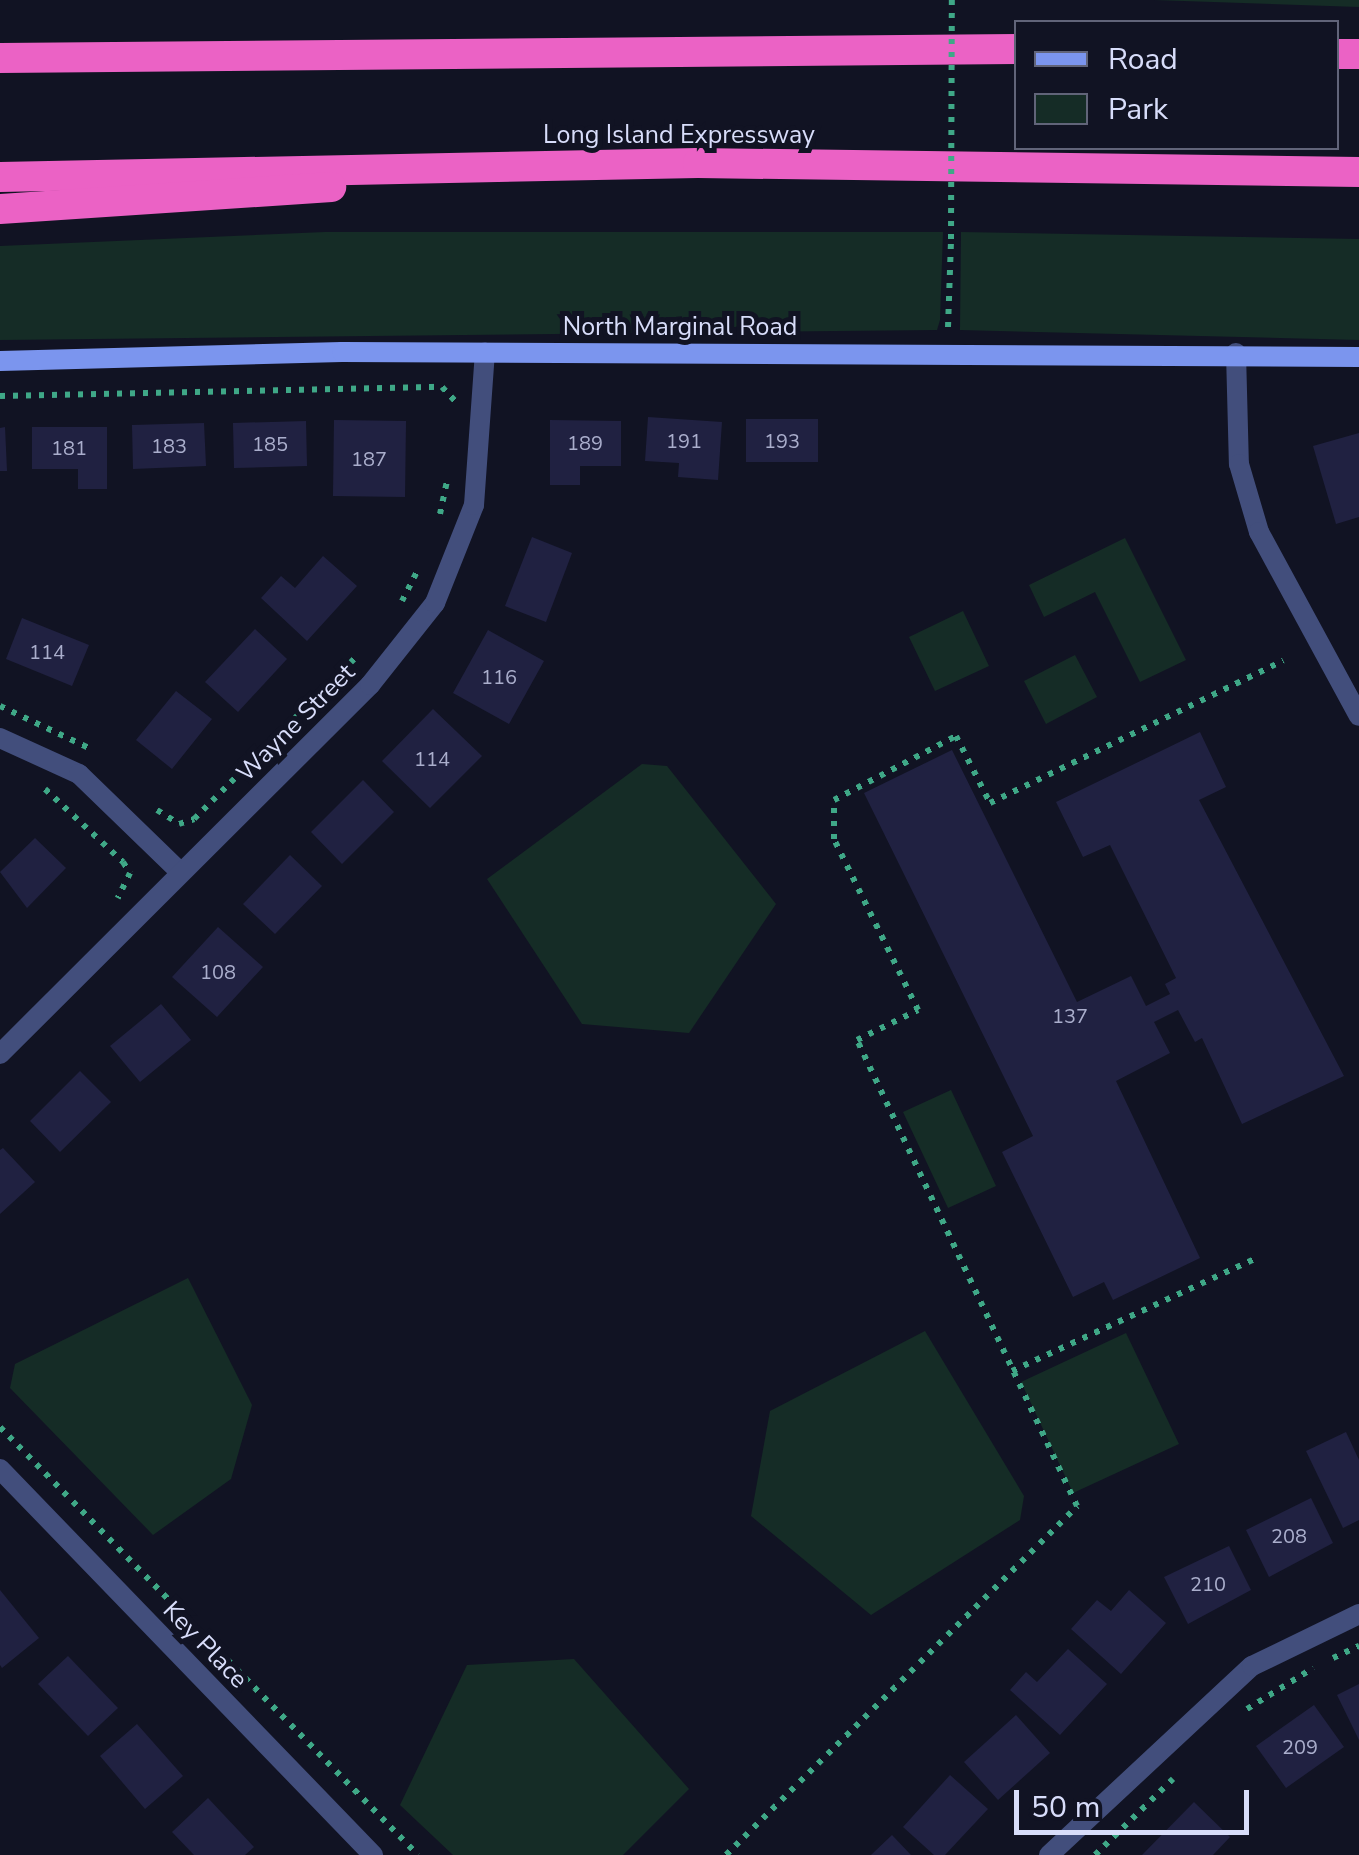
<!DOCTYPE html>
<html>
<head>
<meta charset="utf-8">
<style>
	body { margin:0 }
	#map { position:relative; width:1359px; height:1855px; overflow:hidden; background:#111323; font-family:"Nunito Sans",sans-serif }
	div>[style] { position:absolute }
	.green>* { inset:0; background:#152c26 }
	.building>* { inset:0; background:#202141 }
	.path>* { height:6px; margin-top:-3px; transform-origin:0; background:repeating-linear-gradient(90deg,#3fa887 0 5px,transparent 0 13px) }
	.street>* { height:20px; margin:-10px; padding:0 10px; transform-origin:10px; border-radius:10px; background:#424e7c }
	.secondary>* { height:20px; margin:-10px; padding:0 10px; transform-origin:10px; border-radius:10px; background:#7b95ee }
	.highway>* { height:30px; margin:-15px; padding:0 15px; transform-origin:15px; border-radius:15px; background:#eb62c5 }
	.path-bridge>* { height:6px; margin-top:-3px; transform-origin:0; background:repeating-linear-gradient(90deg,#3fa887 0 5px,transparent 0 13px) }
	span { translate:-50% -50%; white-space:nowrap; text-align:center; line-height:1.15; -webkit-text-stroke:10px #111323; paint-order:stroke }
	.number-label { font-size:20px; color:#aaaecc }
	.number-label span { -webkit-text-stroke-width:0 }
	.street-label { font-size:25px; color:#d8ddfa }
	.legend { position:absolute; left:1014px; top:20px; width:325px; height:130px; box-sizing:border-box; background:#111323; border:2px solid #616479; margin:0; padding:12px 18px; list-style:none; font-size:30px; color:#d8ddfa }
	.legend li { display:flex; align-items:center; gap:20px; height:50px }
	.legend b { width:50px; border:2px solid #616479 }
	.scale { position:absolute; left:1014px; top:1790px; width:235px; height:45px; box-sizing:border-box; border:5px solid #d8ddfa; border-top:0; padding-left:12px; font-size:30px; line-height:35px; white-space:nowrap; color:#d8ddfa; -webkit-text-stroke:8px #111323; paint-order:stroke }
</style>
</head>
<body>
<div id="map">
	<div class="green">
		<i style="clip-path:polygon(1154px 0,1359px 0,1359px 7px)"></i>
		<i style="clip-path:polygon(325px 232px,943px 232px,940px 320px,937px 330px,0 340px,0 246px)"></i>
		<i style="clip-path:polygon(961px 232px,1359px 239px,1359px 340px,960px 330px)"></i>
		<i style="clip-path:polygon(1125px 538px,1186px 660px,1140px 682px,1095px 592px,1044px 617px,1029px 585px)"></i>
		<i style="clip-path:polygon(963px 611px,989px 666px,935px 691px,909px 637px)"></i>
		<i style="clip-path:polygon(1075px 655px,1097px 697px,1046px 724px,1024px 681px)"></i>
		<i style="clip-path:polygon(642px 764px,667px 766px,776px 904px,689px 1033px,582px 1024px,487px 879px)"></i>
		<i style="clip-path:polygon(951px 1090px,996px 1186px,948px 1208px,903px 1112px)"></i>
		<i style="clip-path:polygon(188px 1278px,252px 1405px,231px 1479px,153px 1535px,10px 1388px,15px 1364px)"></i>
		<i style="clip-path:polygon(925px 1331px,1024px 1496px,1020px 1520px,871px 1615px,751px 1516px,770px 1411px)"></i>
		<i style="clip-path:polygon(1126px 1333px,1179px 1444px,1073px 1493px,1021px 1382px)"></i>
		<i style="clip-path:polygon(574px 1659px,689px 1789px,623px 1855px,453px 1855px,400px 1805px,467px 1665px)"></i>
	</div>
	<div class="building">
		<i style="clip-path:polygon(648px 417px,722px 422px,718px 480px,678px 477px,679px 463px,645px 461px)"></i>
		<i style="clip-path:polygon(746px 419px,818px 419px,818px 462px,746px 462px)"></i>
		<i style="clip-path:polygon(334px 420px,406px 421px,405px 497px,333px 496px)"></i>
		<i style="clip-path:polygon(550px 420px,621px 421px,621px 466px,580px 466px,580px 485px,550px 485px)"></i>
		<i style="clip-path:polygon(306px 421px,307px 466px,234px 468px,233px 423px)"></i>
		<i style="clip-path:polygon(204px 423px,206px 466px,133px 469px,132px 425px)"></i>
		<i style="clip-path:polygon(5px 427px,7px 471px,0 471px,0 428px)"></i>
		<i style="clip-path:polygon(32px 427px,107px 427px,107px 489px,78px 489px,78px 469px,32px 469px)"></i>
		<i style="clip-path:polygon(1359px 433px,1359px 517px,1336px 524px,1313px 446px)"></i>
		<i style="clip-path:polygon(532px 537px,572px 553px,546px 622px,505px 606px)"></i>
		<i style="clip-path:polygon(323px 556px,357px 586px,307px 641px,261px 598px,281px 576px,295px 588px)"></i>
		<i style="clip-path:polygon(22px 618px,89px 645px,72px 686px,6px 659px)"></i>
		<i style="clip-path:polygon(255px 629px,287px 659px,238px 712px,205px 682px)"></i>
		<i style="clip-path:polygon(488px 630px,544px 661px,509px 724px,453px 693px)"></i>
		<i style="clip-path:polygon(176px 691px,212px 719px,172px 769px,136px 740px)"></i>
		<i style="clip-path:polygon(433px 709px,482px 756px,430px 808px,382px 761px)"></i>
		<i style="clip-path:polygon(1200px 732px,1226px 787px,1199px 800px,1344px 1076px,1242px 1124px,1202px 1038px,1195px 1042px,1178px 1010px,1154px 1022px,1170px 1053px,1116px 1081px,1200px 1258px,1113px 1300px,1104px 1282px,1073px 1297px,1002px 1152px,1033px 1136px,864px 793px,952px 750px,1077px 1002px,1131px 976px,1146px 1006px,1170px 994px,1165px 984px,1176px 978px,1110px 845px,1083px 857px,1056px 802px)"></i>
		<i style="clip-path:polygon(363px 780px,394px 812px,342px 864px,311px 832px)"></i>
		<i style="clip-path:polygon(35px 838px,66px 868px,27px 908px,0 872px)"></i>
		<i style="clip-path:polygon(290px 855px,322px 886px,275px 934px,243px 904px)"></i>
		<i style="clip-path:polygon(218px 927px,263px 967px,217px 1017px,172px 977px)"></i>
		<i style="clip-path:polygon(161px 1004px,191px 1040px,140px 1082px,110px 1046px)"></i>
		<i style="clip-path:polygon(80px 1071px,111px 1102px,60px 1152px,30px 1121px)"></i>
		<i style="clip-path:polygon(3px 1148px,35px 1182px,0 1214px,0 1150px)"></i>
		<i style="clip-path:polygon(1346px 1432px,1359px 1460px,1359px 1520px,1343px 1528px,1306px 1451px)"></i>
		<i style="clip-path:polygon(1311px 1498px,1333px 1543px,1269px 1577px,1246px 1530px)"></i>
		<i style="clip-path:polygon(1229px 1546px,1251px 1590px,1188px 1624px,1164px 1577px)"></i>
		<i style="clip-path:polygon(0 1590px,39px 1638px,2px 1668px,0 1665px)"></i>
		<i style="clip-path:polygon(1129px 1590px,1166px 1623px,1121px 1674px,1071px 1629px,1097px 1600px,1111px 1611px)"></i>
		<i style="clip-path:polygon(1068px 1649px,1107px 1684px,1060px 1735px,1010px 1690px,1026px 1672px,1037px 1682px)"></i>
		<i style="clip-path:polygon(68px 1656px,118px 1708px,88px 1736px,38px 1684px)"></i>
		<i style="clip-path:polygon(1359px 1684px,1359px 1740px,1337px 1695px)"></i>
		<i style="clip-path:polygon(1314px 1705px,1344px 1747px,1286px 1788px,1256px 1746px)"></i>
		<i style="clip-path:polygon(1016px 1715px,1050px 1753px,998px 1800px,964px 1762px)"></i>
		<i style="clip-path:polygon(137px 1724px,183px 1776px,145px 1809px,100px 1756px)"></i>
		<i style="clip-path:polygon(950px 1775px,988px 1809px,945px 1855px,934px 1855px,903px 1827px)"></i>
		<i style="clip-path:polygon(208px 1798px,254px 1847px,245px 1855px,194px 1855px,172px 1832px)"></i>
		<i style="clip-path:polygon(1194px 1802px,1230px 1837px,1213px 1855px,1142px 1855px)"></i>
		<i style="clip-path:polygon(892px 1835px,911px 1855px,871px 1855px)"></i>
	</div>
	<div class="path">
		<i style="left:948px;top:327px;width:88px;rotate:-88deg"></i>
		<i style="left:0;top:396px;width:442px;rotate:-1.2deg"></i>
		<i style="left:442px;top:387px;width:19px;rotate:47deg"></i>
		<i style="left:440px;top:514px;width:33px;rotate:-78deg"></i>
		<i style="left:402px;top:601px;width:33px;rotate:-63deg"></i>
		<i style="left:0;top:706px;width:103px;rotate:25.3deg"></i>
		<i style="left:45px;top:789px;width:107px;rotate:43.1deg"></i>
		<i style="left:123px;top:862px;width:13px;rotate:58deg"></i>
		<i style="left:130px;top:873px;width:28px;rotate:116deg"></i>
		<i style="left:157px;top:810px;width:26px;rotate:32deg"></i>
		<i style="left:179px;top:824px;width:16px;rotate:-18deg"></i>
		<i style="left:194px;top:819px;width:229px;rotate:-45deg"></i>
		<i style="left:1012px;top:1371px;width:269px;rotate:-24.8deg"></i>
		<i style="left:0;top:1427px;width:598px;rotate:45.68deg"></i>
		<i style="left:1333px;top:1658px;width:29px;rotate:-25deg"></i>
		<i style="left:1247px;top:1709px;width:78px;rotate:-31.8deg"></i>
		<i style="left:726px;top:1855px;width:495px;rotate:-44.8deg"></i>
		<i style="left:1077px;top:1506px;width:515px;rotate:-115.27deg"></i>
		<i style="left:857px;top:1040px;width:68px;rotate:-26.2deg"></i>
		<i style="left:918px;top:1010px;width:191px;rotate:-116.2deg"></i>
		<i style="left:834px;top:839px;width:39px;rotate:-90deg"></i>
		<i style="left:834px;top:800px;width:138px;rotate:-27.7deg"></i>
		<i style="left:956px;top:736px;width:75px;rotate:63.1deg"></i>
		<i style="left:990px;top:803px;width:326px;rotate:-25.9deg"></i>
		<i style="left:1095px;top:1855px;width:109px;rotate:-44.3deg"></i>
	</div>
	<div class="street">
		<i style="left:1236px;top:353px;width:111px;rotate:88.5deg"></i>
		<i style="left:1239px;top:464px;width:71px;rotate:73.6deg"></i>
		<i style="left:1259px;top:532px;width:209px;rotate:61.5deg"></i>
		<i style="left:0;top:738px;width:87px;rotate:24.5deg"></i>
		<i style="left:79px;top:774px;width:141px;rotate:44.1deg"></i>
		<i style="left:0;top:1054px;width:523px;rotate:-44.92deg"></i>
		<i style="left:370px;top:685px;width:105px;rotate:-51.6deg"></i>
		<i style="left:435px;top:603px;width:105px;rotate:-68.3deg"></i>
		<i style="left:474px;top:505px;width:153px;rotate:-85.9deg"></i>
		<i style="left:0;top:1469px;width:537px;rotate:45.98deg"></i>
		<i style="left:1049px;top:1855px;width:277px;rotate:-43deg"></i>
		<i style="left:1252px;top:1666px;width:119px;rotate:-25.9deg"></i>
	</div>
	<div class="secondary">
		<i style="left:0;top:361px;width:342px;rotate:-1.5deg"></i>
		<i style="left:342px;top:352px;width:1017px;rotate:0.28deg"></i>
	</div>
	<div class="highway">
		<i style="left:1336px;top:54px;width:23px"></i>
		<i style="left:0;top:58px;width:1016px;rotate:-0.51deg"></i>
		<i style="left:0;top:177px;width:698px;rotate:-1.15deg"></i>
		<i style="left:698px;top:163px;width:661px;rotate:0.78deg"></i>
		<i style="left:0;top:209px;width:332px;rotate:-3.8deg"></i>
	</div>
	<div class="path-bridge">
		<i style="left:951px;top:239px;width:239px;rotate:-89.8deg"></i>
	</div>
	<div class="number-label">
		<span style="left:684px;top:441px">191</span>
		<span style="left:782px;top:441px">193</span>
		<span style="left:585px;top:443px">189</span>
		<span style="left:270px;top:444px">185</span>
		<span style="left:169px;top:446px">183</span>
		<span style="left:69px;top:448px">181</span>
		<span style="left:369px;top:459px">187</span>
		<span style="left:47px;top:652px">114</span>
		<span style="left:499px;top:677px">116</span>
		<span style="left:432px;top:759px">114</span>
		<span style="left:218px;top:972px">108</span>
		<span style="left:1070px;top:1016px">137</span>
		<span style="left:1289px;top:1536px">208</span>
		<span style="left:1208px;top:1584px">210</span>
		<span style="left:1300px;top:1747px">209</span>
	</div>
	<div class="street-label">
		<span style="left:679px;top:135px">Long Island Expressway</span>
		<span style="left:680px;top:327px">North Marginal Road</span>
		<span style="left:296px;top:723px;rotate:-45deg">Wayne Street</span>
		<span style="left:205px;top:1645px;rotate:46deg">Key Place</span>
	</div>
	<ul class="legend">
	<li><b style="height:12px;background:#7b95ee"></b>Road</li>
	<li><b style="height:28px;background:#152c26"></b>Park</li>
	</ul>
	<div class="scale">50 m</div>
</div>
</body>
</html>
